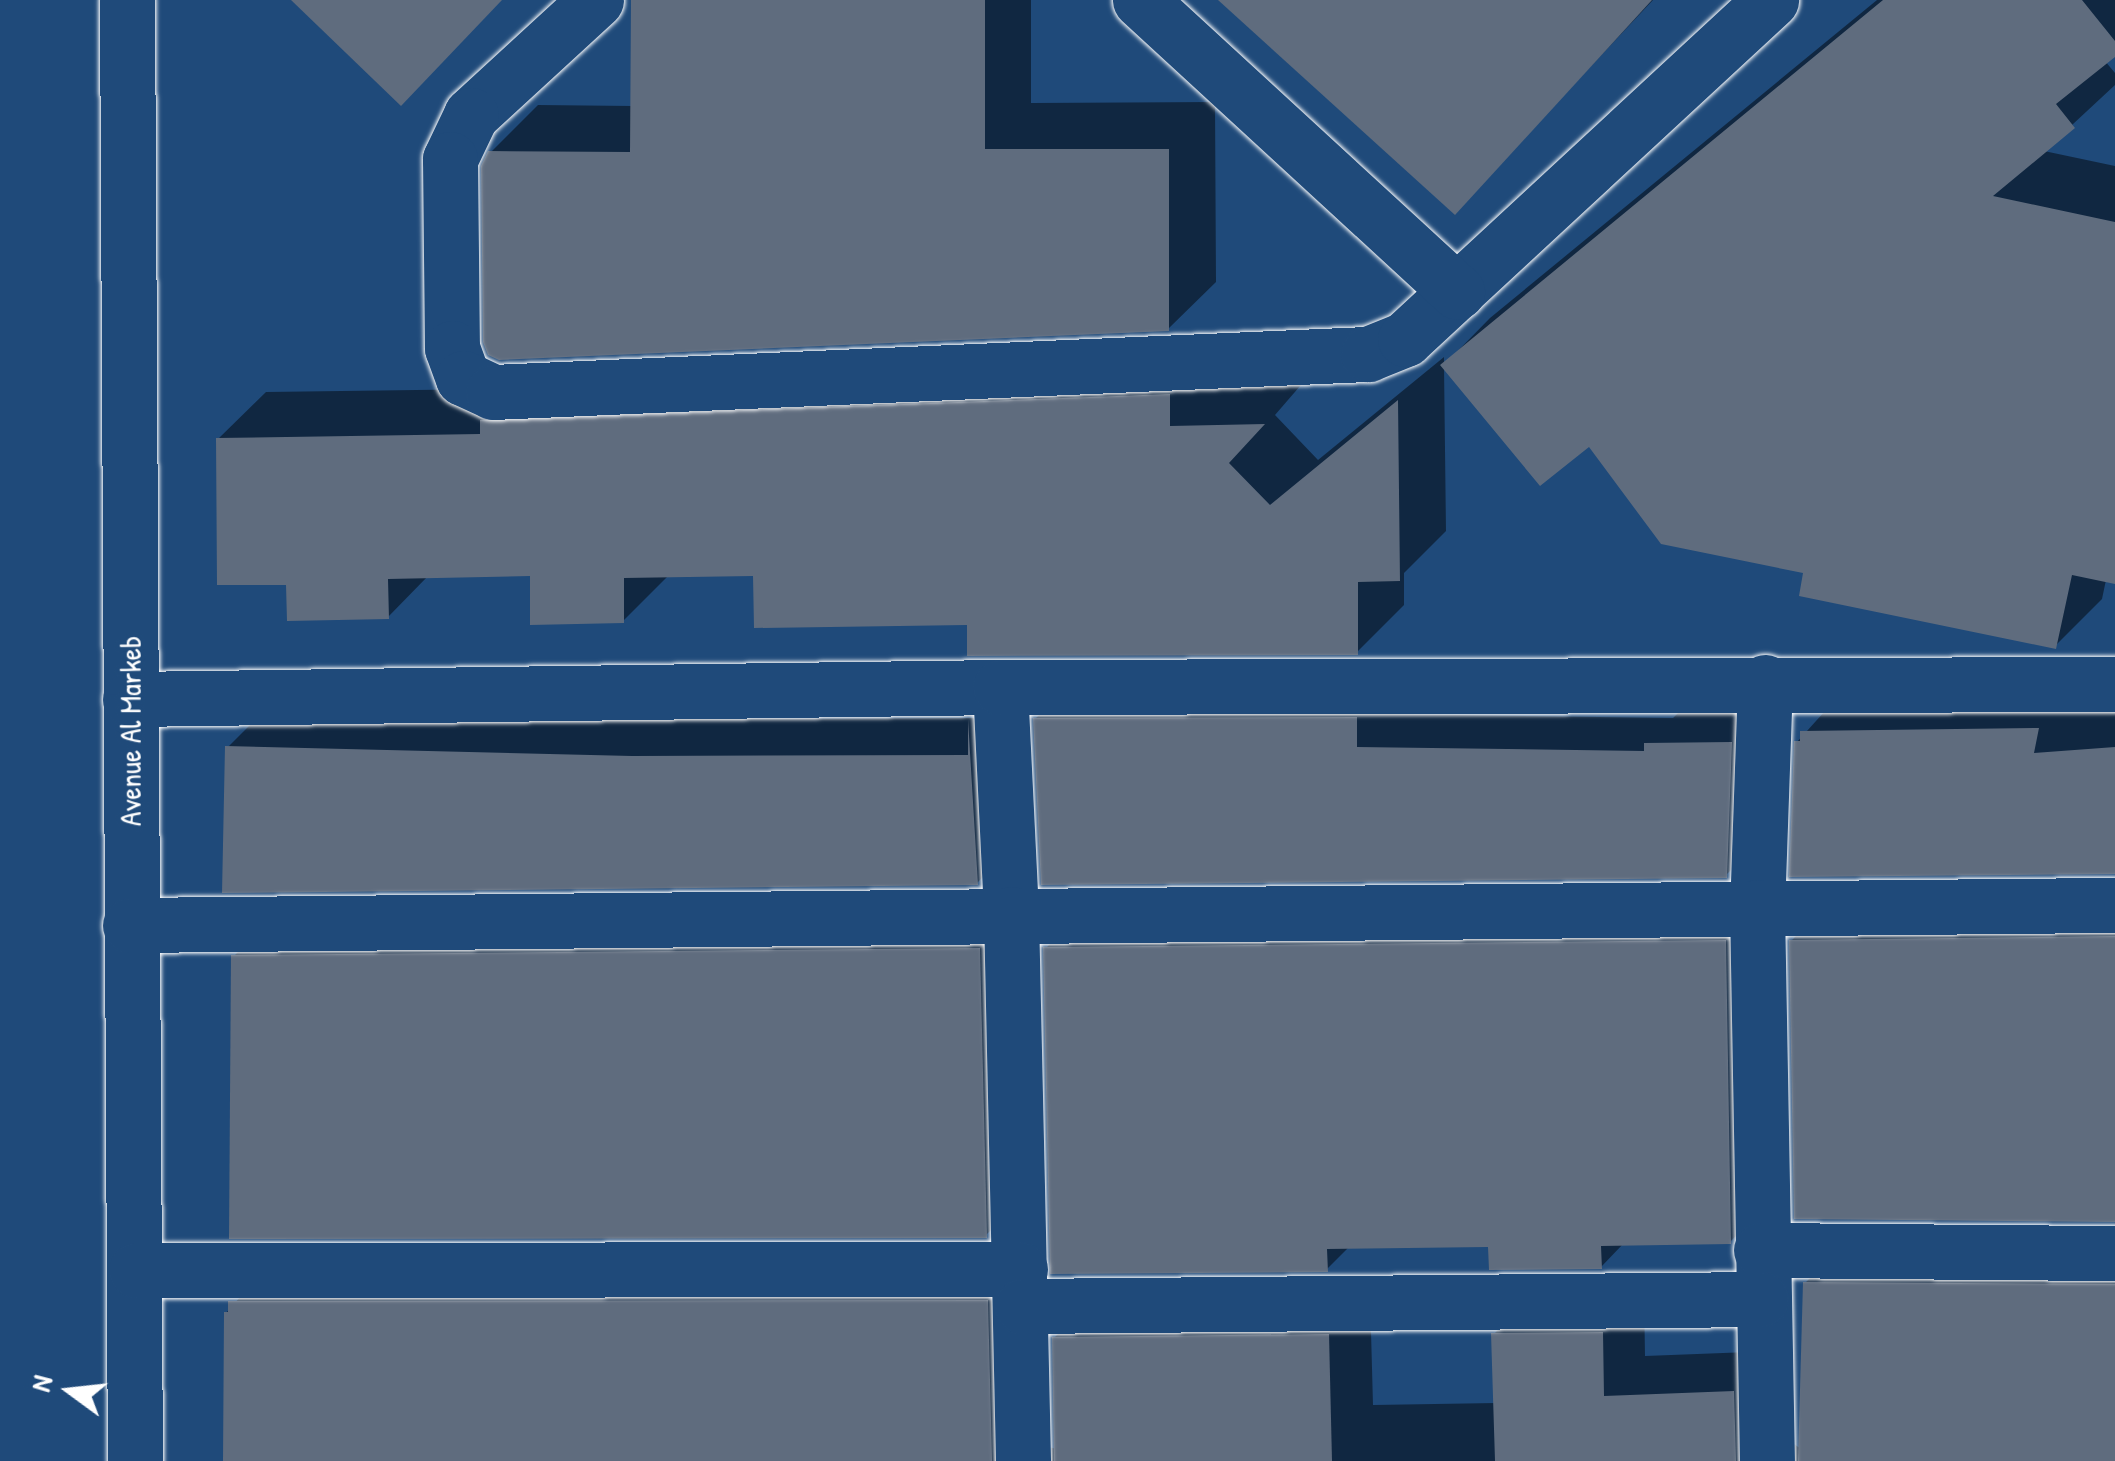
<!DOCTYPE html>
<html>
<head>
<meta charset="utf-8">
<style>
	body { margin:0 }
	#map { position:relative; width:2115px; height:1461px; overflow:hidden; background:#1f4a7a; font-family:"Patrick Hand",sans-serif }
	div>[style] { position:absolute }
	.shadow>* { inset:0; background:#0007 }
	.building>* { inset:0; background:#5f6c7e }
	.roads { filter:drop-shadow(0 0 2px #fff) drop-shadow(0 0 2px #fff) }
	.minor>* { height:55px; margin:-27.5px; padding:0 27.5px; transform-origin:27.5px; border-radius:27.5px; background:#1f4a7a }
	span { translate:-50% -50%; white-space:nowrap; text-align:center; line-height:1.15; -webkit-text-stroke:10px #1f4a7a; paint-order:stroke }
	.street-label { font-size:30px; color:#fff }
	.north { position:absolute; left:20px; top:1341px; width:100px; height:100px; -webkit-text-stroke:8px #1f4a7a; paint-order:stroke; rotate:285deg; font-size:28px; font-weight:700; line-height:40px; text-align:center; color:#fff }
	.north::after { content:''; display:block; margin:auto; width:35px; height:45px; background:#fff; clip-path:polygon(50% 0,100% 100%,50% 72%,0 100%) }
</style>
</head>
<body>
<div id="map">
	<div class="shadow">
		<i style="clip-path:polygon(633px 0,1031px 0,1031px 103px,1215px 102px,1216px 282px,1168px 329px,490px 153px,538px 105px,633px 106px)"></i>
		<i style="clip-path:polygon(1222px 0,1653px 0,1455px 211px)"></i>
		<i style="clip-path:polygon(1877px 0,2115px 0,2115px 54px,2105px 61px,2115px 73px,2115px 85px,2044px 151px,2115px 166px,2115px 582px,2106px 580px,2102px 599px,2055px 646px,1806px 571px,1589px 443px,1444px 365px,1446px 531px,1404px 573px,1404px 605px,1357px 652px,969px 622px,755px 573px,669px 575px,623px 621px,532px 574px,429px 575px,388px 617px,288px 582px,218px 439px,266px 392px,1307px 378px,1275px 415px,1318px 460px,1444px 357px,1444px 365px,1490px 318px)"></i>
		<i style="clip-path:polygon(1390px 685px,1390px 714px,1673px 718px,1680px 711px,1764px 710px,1759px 842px,1726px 875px,1035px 719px,1069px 686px)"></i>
		<i style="clip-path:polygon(2079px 687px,2074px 712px,2115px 709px,2115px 871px,1797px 742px,1844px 690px)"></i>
		<i style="clip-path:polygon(266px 709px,671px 719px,974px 718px,1015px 845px,977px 883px,228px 747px)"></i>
		<i style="clip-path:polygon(1772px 894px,1777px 1194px,1730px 1242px,1624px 1243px,1601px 1267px,1491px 1245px,1349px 1247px,1327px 1269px,1046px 948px,1093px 901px)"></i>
		<i style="clip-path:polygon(2115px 896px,2115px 1219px,1791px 941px,1833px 899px)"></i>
		<i style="clip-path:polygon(1027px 902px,1033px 1188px,986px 1235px,234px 956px,281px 909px)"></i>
		<i style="clip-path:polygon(1847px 1241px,2115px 1243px,2115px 1461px,225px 1461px,226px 1313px,272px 1261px,1029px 1260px,1049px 1447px,1056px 1449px,1054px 1338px,1096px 1296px,1370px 1294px,1373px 1405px,1496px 1403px,1494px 1334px,1535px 1292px,1644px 1291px,1645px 1356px,1775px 1351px,1780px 1434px,1801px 1449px,1805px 1283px)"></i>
	</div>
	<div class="building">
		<i style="clip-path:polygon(291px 0,502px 0,401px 106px)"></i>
		<i style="clip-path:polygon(631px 0,985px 0,985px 149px,1169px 149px,1169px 331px,499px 360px,488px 355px,483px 342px,481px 166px,488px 151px,630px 152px)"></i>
		<i style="clip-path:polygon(1218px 0,1652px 0,1455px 215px)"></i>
		<i style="clip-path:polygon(1883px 0,2082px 0,2115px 41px,2115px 57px,2056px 104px,2075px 128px,1993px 196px,2115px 222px,2115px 584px,2072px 575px,2056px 649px,1799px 596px,1803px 573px,1661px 544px,1589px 447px,1540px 486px,1440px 365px)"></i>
		<i style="clip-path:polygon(1170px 394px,1170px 426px,1265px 424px,1229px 463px,1270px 505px,1398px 400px,1400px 581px,1358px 582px,1358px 655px,967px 656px,967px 625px,754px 628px,753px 576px,624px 578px,624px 623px,530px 625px,530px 576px,388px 579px,389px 619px,287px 621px,286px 585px,217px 585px,216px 438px,480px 434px,480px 420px)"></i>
		<i style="clip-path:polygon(1357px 717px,1357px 747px,1644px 751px,1644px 743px,1732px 742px,1727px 878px,1041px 885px,1033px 718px)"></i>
		<i style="clip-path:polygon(968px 719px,978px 885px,222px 893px,225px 746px,632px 756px,968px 755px)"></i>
		<i style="clip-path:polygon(2039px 728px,2034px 753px,2115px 747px,2115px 874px,1789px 877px,1794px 741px,1800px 741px,1800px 731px)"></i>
		<i style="clip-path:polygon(2115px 936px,2115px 1222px,1794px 1219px,1789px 940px)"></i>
		<i style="clip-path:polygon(1726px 940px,1731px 1244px,1601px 1246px,1602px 1269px,1489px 1270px,1488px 1247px,1327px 1249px,1328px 1272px,1050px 1274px,1043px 947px)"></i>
		<i style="clip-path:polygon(980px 948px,987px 1238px,229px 1239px,231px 955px)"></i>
		<i style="clip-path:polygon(1803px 1282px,2115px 1284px,2115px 1461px,1798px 1461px)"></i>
		<i style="clip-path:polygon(988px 1300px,992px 1461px,223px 1461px,224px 1312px,228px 1312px,228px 1301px)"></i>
		<i style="clip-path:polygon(1603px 1332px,1604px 1396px,1734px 1391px,1736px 1461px,1495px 1461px,1491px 1333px)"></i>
		<i style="clip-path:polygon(1329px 1334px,1332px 1461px,1054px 1461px,1052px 1337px)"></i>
	</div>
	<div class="roads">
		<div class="minor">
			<i style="left:127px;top:0;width:1461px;rotate:89.69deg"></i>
			<i style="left:596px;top:0;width:170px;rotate:137.4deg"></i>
			<i style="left:471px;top:115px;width:49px;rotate:115.5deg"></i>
			<i style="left:450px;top:159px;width:189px;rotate:89.4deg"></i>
			<i style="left:452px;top:348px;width:32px;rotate:70deg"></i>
			<i style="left:463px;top:378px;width:33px;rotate:25deg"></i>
			<i style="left:493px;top:392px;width:876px;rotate:-2.49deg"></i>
			<i style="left:1368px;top:354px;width:40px;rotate:-22deg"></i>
			<i style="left:1405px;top:339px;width:499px;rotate:-42.8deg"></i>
			<i style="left:1140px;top:0;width:431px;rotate:42.6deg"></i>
			<i style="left:1765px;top:682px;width:225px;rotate:92deg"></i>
			<i style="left:1757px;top:907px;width:554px;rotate:88.97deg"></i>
			<i style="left:1000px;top:687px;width:227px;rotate:87.2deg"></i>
			<i style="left:1011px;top:914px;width:547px;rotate:88.74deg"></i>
			<i style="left:130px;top:699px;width:870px;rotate:-0.79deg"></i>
			<i style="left:1000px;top:687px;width:1115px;rotate:-0.15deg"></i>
			<i style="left:130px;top:925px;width:1985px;rotate:-0.58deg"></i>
			<i style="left:1761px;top:1250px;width:354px;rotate:0.5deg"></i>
			<i style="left:136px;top:1270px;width:884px;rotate:-0.06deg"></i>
			<i style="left:1022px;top:1306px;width:739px;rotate:-0.54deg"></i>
		</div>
	</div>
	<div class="street-label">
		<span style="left:130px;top:731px;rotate:-90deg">Avenue Al Markeb</span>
	</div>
	<div class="north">N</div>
</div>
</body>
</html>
